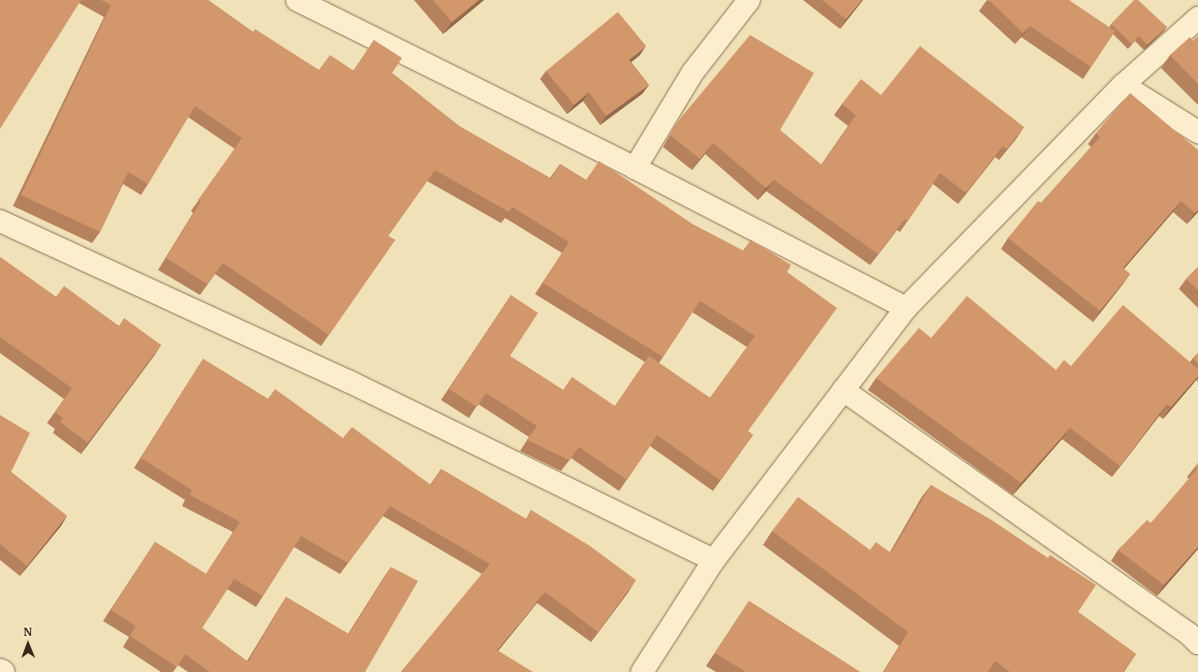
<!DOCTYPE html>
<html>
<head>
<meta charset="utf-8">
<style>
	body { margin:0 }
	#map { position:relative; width:1198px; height:672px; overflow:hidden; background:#f1e1b9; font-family:Merriweather,serif }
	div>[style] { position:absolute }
	.roads { filter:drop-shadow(0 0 1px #897053) drop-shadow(0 0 1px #897053) }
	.minor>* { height:22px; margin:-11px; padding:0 11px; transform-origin:11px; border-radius:11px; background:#fceecd }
	.tertiary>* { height:22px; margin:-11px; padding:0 11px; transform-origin:11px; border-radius:11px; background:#fceecd }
	.wall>* { inset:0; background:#b5825d }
	.shaded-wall>* { inset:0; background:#946a4c }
	.building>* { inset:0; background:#d3976c }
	span { translate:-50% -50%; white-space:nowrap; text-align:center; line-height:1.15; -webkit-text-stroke:3px #f8ebc9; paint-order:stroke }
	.north { position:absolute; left:8px; top:624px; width:40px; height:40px; -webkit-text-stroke:3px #f8ebc9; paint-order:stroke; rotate:359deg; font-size:11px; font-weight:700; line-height:16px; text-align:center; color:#362719 }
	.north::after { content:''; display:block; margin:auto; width:14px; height:18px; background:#362719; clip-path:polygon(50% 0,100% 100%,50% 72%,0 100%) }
</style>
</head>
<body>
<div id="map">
	<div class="roads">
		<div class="minor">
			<i style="left:297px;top:0;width:377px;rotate:26.4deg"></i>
			<i style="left:635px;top:168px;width:305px;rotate:27.3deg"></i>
			<i style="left:1123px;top:85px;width:89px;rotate:32.1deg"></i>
			<i style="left:635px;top:168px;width:112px;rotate:-58.9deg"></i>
			<i style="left:693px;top:72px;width:91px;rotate:-52.1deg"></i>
			<i style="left:0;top:221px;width:383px;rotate:24.7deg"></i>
			<i style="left:348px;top:381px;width:407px;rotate:26.1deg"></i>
			<i style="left:843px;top:390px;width:423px;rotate:35.2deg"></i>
			<i style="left:1189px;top:634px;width:13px;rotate:45deg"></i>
			<i style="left:642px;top:672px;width:133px;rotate:-57.3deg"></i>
			<i style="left:714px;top:560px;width:317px;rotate:-52.7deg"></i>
			<i style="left:906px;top:308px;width:311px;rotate:-45.8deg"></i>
			<i style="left:1123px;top:85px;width:101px;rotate:-41.8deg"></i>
		</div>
		<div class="tertiary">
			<i style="left:0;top:670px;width:4px;rotate:27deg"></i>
		</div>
	</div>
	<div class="wall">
		<i style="clip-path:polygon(evenodd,0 0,208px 0,253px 32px,319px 70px,354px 70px,374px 40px,392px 73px,459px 126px,550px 178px,560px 164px,586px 180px,694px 225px,743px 251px,751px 240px,787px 272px,748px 431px,753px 435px,713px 491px,650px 446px,619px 491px,571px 458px,561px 471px,520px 451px,529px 437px,478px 404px,469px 418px,441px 400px,511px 295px,510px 356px,563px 390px,615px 406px,645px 362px,535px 294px,562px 253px,505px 218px,501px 223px,427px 181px,388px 236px,395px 240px,321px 346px,215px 274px,200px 295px,158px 270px,193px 213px,191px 211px,235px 149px,188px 117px,148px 184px,141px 195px,123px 184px,100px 232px,92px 243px,13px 206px,104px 17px,79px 3px,0 0,692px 312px,747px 347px,710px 398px,659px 363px,692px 312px)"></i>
		<i style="clip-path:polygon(414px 0,484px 0,443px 34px)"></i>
		<i style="clip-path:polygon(803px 0,863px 0,840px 29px)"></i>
		<i style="clip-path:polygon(987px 0,1109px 28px,1111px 24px,1167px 27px,1163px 32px,1144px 50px,1135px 41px,1128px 49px,1113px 34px,1083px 79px,1021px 37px,1015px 44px,979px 11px)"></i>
		<i style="clip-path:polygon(1198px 36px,1198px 105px,1161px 68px,1170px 55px,1193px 41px)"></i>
		<i style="clip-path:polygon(640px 55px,631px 62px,649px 85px,642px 94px,600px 125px,583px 101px,567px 114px,540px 79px,546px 71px)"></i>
		<i style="clip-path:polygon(881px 95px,1024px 127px,999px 160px,995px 157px,958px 204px,933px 184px,900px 232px,897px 230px,870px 265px,766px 191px,758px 200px,705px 154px,692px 170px,663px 147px,675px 126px,683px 115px,780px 130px,821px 165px,848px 126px,834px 115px,842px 104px)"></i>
		<i style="clip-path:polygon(1096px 133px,1198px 150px,1198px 212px,1187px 224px,1173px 212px,1124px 269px,1130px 274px,1122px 285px,1093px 322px,1001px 249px,1008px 238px,1041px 203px,1091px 147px,1088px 144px)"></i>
		<i style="clip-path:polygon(0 257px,56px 297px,161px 345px,81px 454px,53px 433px,55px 429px,47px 423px,64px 399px,0 353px)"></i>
		<i style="clip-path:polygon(1198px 267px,1198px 308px,1179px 289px,1186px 279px)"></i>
		<i style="clip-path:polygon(1198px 353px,1198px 382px,1196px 380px,1163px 419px,1159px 416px,1112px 477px,1062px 439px,1013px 495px,868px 390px,876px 378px,1056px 370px,1071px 366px,1190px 362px,1193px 358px)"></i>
		<i style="clip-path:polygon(203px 359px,268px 399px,430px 485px,441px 469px,526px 519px,531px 510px,629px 591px,591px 642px,537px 603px,401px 672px,482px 574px,383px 516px,340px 574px,294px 547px,256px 607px,227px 589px,202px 628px,247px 661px,279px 608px,286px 597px,348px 634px,384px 577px,391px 567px,365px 672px,188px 672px,178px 665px,173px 672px,161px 672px,123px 647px,129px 637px,103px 621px,155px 542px,206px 574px,233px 532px,182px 506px,185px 500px,134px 468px,196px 370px)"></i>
		<i style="clip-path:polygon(0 415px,11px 472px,67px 516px,61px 526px,20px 576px,0 560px)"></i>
		<i style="clip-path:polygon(1198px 463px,1198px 549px,1157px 596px,1111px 561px,1118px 550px,1151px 523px,1189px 479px,1187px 477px)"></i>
		<i style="clip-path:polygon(931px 485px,1078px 612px,1136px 654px,1124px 672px,883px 672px,899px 646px,763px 545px,772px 531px,870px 550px,890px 552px,921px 498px)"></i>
		<i style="clip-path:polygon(749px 601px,860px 672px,716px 672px,706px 666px)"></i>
	</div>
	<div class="shaded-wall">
		<i style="clip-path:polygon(479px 0,484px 0,443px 34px,452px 22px)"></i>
		<i style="clip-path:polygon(862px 0,863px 0,840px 29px,846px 19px)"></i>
		<i style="clip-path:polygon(1030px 26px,1021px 37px,1015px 44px,1023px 33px)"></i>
		<i style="clip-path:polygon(1167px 27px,1163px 32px,1144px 50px,1147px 45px)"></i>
		<i style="clip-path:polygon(646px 46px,640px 55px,623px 69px,629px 60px)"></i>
		<i style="clip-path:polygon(649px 85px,642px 94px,600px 125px,606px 116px)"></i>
		<i style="clip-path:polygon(589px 92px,583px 101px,567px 114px,574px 105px)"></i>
		<i style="clip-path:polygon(1024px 127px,1016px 139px,999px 160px,1007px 149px)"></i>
		<i style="clip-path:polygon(713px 143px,705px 154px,692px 170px,700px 159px)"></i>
		<i style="clip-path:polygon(1003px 146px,995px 157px,958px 204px,966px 193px)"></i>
		<i style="clip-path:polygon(774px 180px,766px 191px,758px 200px,766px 188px)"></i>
		<i style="clip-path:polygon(1181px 201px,1173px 212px,1115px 279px,1123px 268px)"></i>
		<i style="clip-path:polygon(1198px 210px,1198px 212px,1187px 224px,1195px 213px)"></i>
		<i style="clip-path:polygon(905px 219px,897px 230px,870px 265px,878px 254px)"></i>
		<i style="clip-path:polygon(1130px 274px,1122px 285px,1093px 322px,1100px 311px)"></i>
		<i style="clip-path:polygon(161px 345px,154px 356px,81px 454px,88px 443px)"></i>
		<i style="clip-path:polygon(1198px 376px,1198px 377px,1193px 384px,1163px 419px,1171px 407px)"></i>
		<i style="clip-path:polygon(1167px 404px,1159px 416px,1112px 477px,1120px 466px)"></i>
		<i style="clip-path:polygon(1070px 428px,1062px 439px,1013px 495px,1021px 483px)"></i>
		<i style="clip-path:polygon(67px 516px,61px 526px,20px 576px,27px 566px)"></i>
		<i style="clip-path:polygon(1198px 547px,1198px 549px,1157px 596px,1164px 585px)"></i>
		<i style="clip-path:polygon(636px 580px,629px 591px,591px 642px,598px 632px)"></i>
		<i style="clip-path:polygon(545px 592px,537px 603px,490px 661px,497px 650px)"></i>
	</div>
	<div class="building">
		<i style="clip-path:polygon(0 0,81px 0,0 129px)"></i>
		<i style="clip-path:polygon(101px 0,208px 0,253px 32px,255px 29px,319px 70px,330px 55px,354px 71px,374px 40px,402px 58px,392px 73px,459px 126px,551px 179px,560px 164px,586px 180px,599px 161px,694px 225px,744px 251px,751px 240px,791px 265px,787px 272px,837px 308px,748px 431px,753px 435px,720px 480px,657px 435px,627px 480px,579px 447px,569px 460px,527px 440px,537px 426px,486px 393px,477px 407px,449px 389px,511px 295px,538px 313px,510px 356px,563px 390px,572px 377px,615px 406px,649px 356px,710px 398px,755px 336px,700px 301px,663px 357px,543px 283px,569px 242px,512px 207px,509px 212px,435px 170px,388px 236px,395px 240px,329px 335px,223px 263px,207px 284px,166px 258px,201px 201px,198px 200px,242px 138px,195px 106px,148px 184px,128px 172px,100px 232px,21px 195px,111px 5px)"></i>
		<i style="clip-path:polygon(433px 0,479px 0,452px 22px)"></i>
		<i style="clip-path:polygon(822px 0,862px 0,846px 19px)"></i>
		<i style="clip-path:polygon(989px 0,1069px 0,1115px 31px,1091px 67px,1030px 26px,1023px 33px)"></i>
		<i style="clip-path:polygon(1134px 0,1138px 0,1167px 27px,1147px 45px,1139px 36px,1132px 44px,1111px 24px)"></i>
		<i style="clip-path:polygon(618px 12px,646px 46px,629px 60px,649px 85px,606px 116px,589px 92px,574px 105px,546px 71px)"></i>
		<i style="clip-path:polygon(750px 35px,814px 73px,780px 130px,822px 165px,856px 115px,842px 104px,861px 79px,881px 95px,920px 46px,1024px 127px,1007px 149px,1003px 146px,966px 193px,940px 173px,908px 221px,905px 219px,878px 254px,774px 180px,766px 188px,713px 143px,700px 159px,670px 135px,683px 115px)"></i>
		<i style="clip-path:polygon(1198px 36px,1198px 84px,1170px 55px,1190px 37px,1193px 41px)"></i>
		<i style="clip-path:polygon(1130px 93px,1198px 150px,1198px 210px,1195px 213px,1181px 201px,1123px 268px,1130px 274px,1100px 311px,1008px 238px,1038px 201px,1041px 203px,1100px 137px,1096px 133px)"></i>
		<i style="clip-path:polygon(0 257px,56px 297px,64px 286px,119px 326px,124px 318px,161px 345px,88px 443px,60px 422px,63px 418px,55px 412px,72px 388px,0 337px)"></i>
		<i style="clip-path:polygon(1198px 267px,1198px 290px,1186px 279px)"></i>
		<i style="clip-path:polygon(967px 296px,1056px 370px,1064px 360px,1071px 366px,1123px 305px,1198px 369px,1198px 376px,1171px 407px,1167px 404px,1120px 466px,1070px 428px,1021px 483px,876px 378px,919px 328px,931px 338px)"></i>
		<i style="clip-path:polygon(1198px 353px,1198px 364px,1193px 358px)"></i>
		<i style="clip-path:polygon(203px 359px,268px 399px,275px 389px,343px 438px,352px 427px,431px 485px,441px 469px,526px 519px,531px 510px,590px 546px,636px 580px,598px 632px,545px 592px,497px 650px,533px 672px,401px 672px,490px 564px,390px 506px,348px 563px,301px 536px,263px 596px,234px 579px,202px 628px,248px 662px,286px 597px,349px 634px,391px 567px,418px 581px,365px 672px,210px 672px,185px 654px,177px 667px,130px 636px,136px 626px,111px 610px,155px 542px,206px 574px,240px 522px,190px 495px,192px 490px,141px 458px)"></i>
		<i style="clip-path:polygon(0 415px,30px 433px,11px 472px,67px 516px,27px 566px,0 544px)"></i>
		<i style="clip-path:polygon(1198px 463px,1198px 547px,1164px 585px,1118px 550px,1147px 520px,1151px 523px,1197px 469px,1195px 467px)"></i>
		<i style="clip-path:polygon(931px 485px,990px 519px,1048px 558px,1050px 555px,1096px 585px,1078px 612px,1136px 654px,1123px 672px,1010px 672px,995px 661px,988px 672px,884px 672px,908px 632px,772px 531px,798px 497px,870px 550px,876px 542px,891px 553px)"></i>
		<i style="clip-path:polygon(749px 601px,860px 672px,746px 672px,715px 653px)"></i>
	</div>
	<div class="north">N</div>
</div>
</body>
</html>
